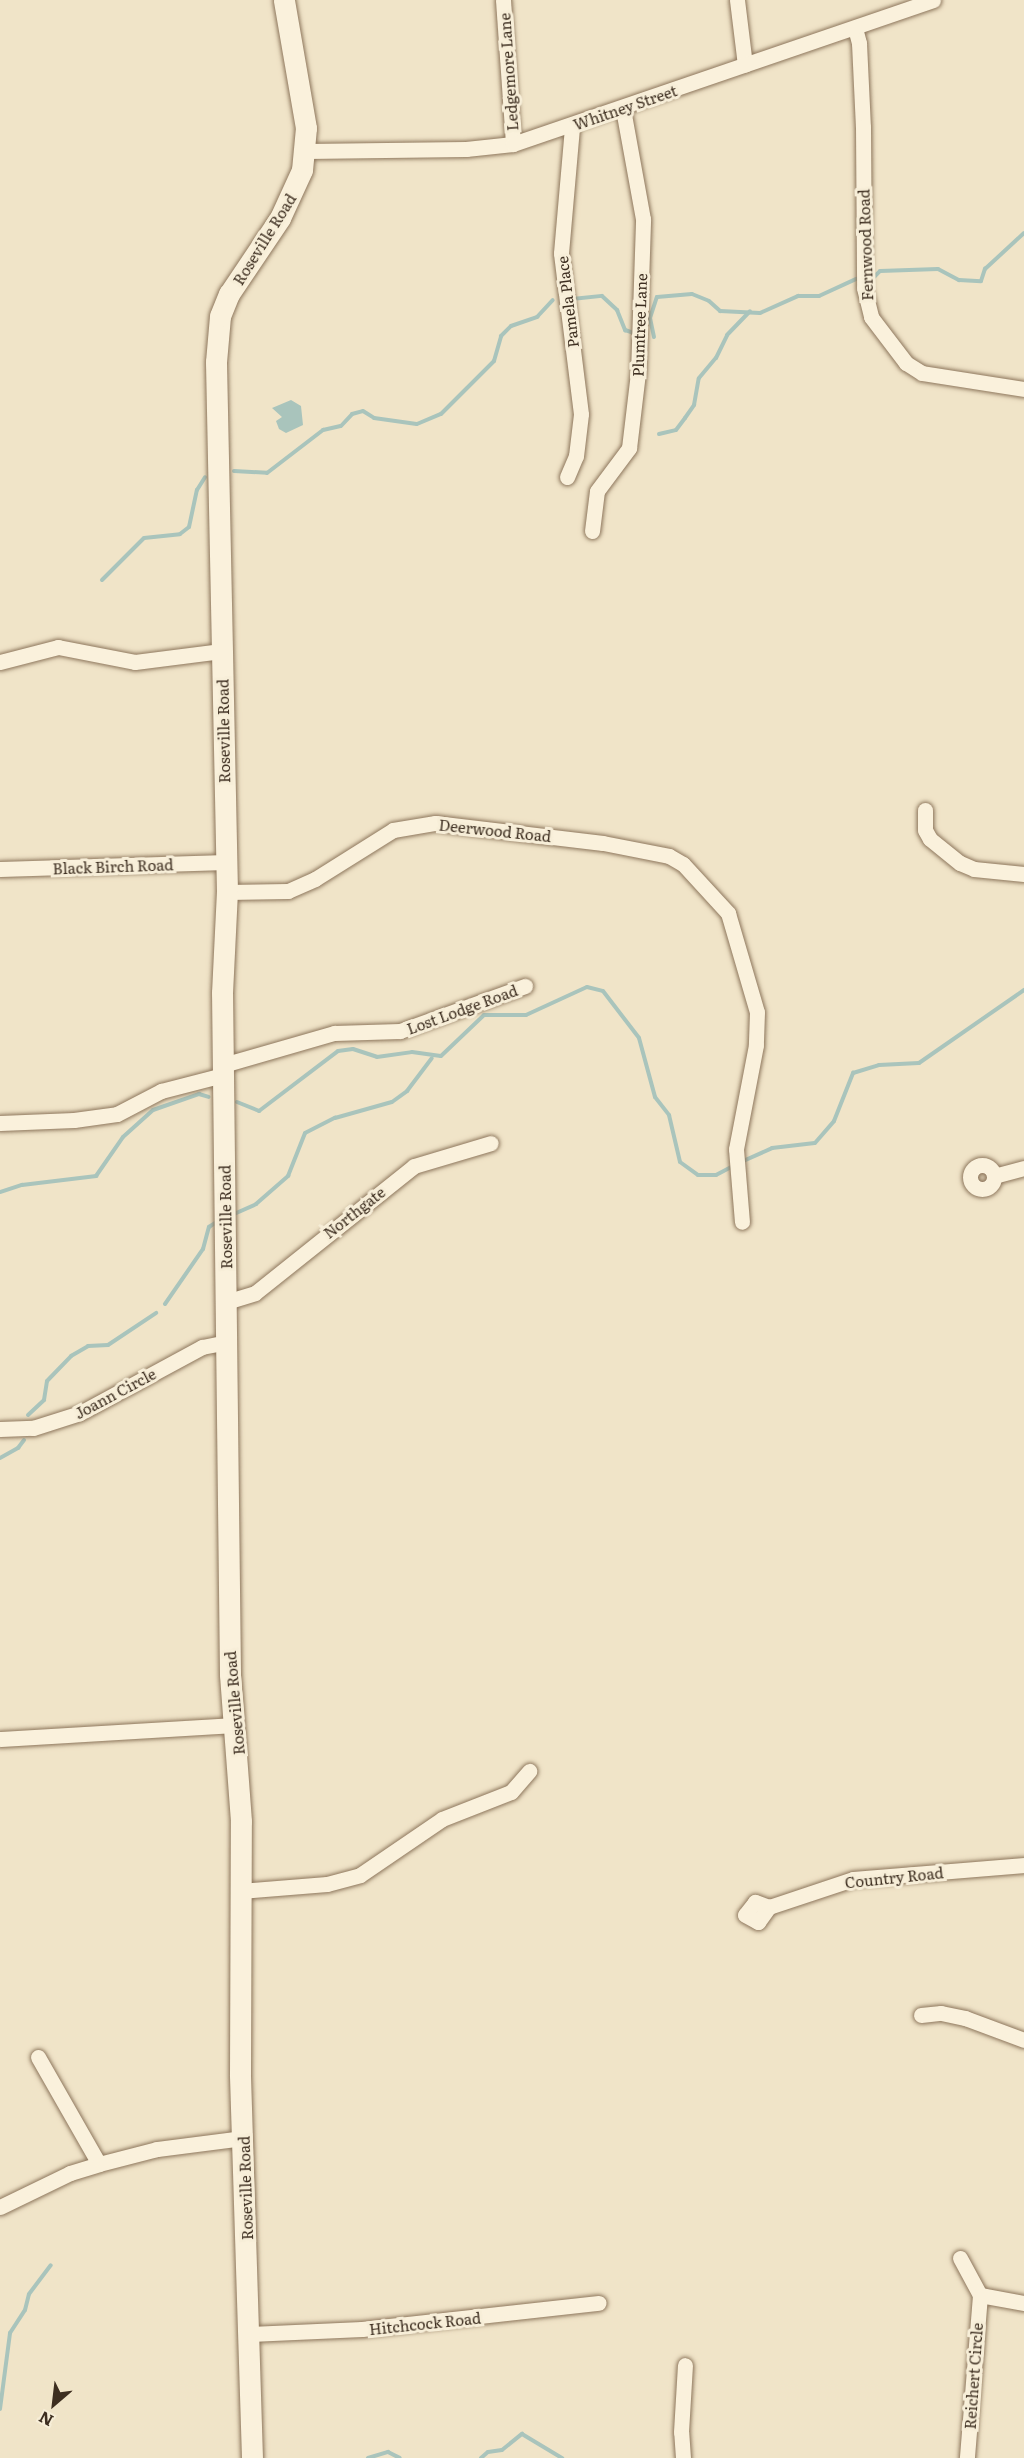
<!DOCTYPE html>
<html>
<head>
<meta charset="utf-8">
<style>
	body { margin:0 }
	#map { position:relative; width:1024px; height:2458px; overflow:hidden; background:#f0e4c8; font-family:Literata,serif }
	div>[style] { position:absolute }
	.water>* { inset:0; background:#a9c4bc }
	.stream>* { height:4px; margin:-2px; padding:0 2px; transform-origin:2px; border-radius:2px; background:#a9c4bc }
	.roads { filter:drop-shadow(0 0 2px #8d765c) drop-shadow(0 0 2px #8d765c) }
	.street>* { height:15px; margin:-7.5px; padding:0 7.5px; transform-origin:7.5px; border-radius:7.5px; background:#faf1dc }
	.street>.ring { margin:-7.5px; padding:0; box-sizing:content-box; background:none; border:15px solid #faf1dc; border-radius:50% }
	.secondary>* { height:21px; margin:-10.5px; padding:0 10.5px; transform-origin:10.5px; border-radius:10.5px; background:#faf1dc }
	span { translate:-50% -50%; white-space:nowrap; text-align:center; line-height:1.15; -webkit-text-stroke:6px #f7eed8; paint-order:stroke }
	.street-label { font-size:15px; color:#3d2e20 }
	.north { position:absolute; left:24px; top:2374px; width:60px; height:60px; -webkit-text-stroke:4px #f7eed8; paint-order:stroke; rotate:208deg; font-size:16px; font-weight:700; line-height:24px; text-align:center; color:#3d2e20 }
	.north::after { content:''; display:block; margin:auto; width:21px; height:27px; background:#3d2e20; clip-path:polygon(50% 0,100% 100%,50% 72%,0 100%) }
</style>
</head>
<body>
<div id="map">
	<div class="water">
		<i style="clip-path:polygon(291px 400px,301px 406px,303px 425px,286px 433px,279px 429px,276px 421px,282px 417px,272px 408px)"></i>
	</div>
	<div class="stream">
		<i style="left:874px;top:277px;width:8px;rotate:-45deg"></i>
		<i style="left:880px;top:271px;width:58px;rotate:-2deg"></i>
		<i style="left:938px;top:269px;width:24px;rotate:28deg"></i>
		<i style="left:959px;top:280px;width:22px;rotate:3deg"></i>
		<i style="left:981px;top:281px;width:13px;rotate:-72deg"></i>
		<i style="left:985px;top:269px;width:53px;rotate:-42.7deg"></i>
		<i style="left:572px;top:299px;width:30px;rotate:-6deg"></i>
		<i style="left:602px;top:296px;width:21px;rotate:43deg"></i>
		<i style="left:617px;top:310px;width:22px;rotate:68deg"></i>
		<i style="left:625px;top:330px;width:9px;rotate:18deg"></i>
		<i style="left:654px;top:337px;width:19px;rotate:-102deg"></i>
		<i style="left:650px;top:318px;width:22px;rotate:-72deg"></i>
		<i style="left:657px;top:297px;width:35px;rotate:-5deg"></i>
		<i style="left:692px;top:294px;width:18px;rotate:22deg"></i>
		<i style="left:709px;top:301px;width:15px;rotate:42deg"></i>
		<i style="left:720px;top:311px;width:40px;rotate:2.9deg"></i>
		<i style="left:760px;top:313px;width:42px;rotate:-24.1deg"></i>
		<i style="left:798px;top:296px;width:21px"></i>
		<i style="left:819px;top:296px;width:41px;rotate:-24.7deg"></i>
		<i style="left:659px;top:434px;width:17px;rotate:-13deg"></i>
		<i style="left:676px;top:430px;width:15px;rotate:-53deg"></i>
		<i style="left:685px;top:418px;width:16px;rotate:-55deg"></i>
		<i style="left:694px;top:405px;width:27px;rotate:-80deg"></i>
		<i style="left:699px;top:378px;width:26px;rotate:-50deg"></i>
		<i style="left:716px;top:358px;width:25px;rotate:-64deg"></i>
		<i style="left:727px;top:335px;width:33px;rotate:-46deg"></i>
		<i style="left:234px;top:471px;width:33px;rotate:3deg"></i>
		<i style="left:267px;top:473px;width:71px;rotate:-37.5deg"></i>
		<i style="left:323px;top:430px;width:18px;rotate:-13deg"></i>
		<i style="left:341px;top:426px;width:16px;rotate:-47deg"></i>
		<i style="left:352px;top:414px;width:11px;rotate:-15deg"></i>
		<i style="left:363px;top:411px;width:13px;rotate:32deg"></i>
		<i style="left:374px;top:418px;width:43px;rotate:7.9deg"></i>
		<i style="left:417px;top:424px;width:26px;rotate:-23deg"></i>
		<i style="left:441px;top:414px;width:75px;rotate:-45deg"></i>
		<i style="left:494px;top:361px;width:26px;rotate:-74deg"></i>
		<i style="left:501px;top:336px;width:14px;rotate:-45deg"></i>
		<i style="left:511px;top:326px;width:28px;rotate:-19deg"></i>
		<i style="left:537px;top:317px;width:23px;rotate:-47deg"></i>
		<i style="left:102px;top:580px;width:59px;rotate:-45deg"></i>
		<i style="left:144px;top:538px;width:36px;rotate:-6deg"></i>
		<i style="left:180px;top:534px;width:11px;rotate:-38deg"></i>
		<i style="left:189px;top:527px;width:38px;rotate:-78deg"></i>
		<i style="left:197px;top:490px;width:15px;rotate:-58deg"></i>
		<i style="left:237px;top:1102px;width:24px;rotate:22deg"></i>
		<i style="left:259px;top:1111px;width:99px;rotate:-37.2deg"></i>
		<i style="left:338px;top:1051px;width:15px;rotate:-8deg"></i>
		<i style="left:353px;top:1049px;width:25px;rotate:18deg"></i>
		<i style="left:377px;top:1057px;width:35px;rotate:-8deg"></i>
		<i style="left:412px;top:1052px;width:29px;rotate:8deg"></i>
		<i style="left:441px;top:1056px;width:59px;rotate:-43.6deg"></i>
		<i style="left:484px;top:1015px;width:42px"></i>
		<i style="left:526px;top:1015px;width:67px;rotate:-24.7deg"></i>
		<i style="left:587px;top:987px;width:16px;rotate:14deg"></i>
		<i style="left:603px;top:991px;width:59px;rotate:52.5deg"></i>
		<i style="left:639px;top:1038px;width:61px;rotate:74.8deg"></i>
		<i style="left:655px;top:1097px;width:23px;rotate:52deg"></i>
		<i style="left:669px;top:1115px;width:48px;rotate:76.8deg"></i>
		<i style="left:680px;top:1162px;width:22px;rotate:36deg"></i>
		<i style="left:698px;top:1175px;width:18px"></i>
		<i style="left:716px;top:1175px;width:21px;rotate:-28deg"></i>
		<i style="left:741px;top:1162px;width:34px;rotate:-24deg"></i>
		<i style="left:772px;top:1148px;width:43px;rotate:-6.6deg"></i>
		<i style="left:815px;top:1143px;width:29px;rotate:-49deg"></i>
		<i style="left:834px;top:1121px;width:52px;rotate:-68.4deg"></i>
		<i style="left:853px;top:1073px;width:27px;rotate:-17deg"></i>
		<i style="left:879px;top:1065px;width:40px;rotate:-2.9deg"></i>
		<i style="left:919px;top:1063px;width:128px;rotate:-34.8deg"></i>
		<i style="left:0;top:1192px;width:23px;rotate:-18deg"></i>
		<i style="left:22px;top:1185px;width:75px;rotate:-6.9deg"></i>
		<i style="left:96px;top:1176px;width:47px;rotate:-55.3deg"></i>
		<i style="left:123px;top:1137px;width:40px;rotate:-42deg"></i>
		<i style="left:153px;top:1110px;width:49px;rotate:-19.2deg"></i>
		<i style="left:199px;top:1094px;width:10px;rotate:17deg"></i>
		<i style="left:234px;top:1214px;width:24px;rotate:-24deg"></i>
		<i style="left:256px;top:1204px;width:43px;rotate:-41.2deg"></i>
		<i style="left:288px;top:1176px;width:46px;rotate:-68.4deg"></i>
		<i style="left:305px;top:1133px;width:34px;rotate:-27deg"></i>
		<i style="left:335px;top:1118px;width:59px;rotate:-15.7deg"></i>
		<i style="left:392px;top:1102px;width:19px;rotate:-36deg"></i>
		<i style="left:407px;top:1091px;width:41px;rotate:-52.9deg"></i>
		<i style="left:165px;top:1304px;width:67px;rotate:-55.4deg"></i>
		<i style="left:203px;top:1249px;width:23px;rotate:-75deg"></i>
		<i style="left:209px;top:1227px;width:7px;rotate:-34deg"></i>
		<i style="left:28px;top:1415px;width:22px;rotate:-43deg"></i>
		<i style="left:44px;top:1400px;width:19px;rotate:-81deg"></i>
		<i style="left:47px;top:1381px;width:35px;rotate:-46deg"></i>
		<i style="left:71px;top:1356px;width:20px;rotate:-30deg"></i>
		<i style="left:88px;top:1346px;width:20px;rotate:-3deg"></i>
		<i style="left:108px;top:1345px;width:58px;rotate:-33.7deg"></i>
		<i style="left:0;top:1458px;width:21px;rotate:-29deg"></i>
		<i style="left:18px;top:1448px;width:10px;rotate:-53deg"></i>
		<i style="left:0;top:2409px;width:77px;rotate:-82.5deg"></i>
		<i style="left:10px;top:2333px;width:27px;rotate:-57deg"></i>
		<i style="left:25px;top:2310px;width:16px;rotate:-76deg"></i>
		<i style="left:29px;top:2294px;width:36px;rotate:-53deg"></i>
		<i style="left:368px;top:2458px;width:21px;rotate:-17deg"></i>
		<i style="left:388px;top:2452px;width:13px;rotate:27deg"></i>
		<i style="left:481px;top:2458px;width:9px;rotate:-41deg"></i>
		<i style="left:488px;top:2452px;width:14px;rotate:-8deg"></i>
		<i style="left:502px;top:2450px;width:26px;rotate:-39deg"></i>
		<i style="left:522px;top:2434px;width:47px;rotate:31deg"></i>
	</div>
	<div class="roads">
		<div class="street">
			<i style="left:503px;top:0;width:144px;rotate:86deg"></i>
			<i style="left:737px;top:0;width:65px;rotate:83deg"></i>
			<i style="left:855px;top:28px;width:16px;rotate:75deg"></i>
			<i style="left:859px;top:43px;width:84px;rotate:87.3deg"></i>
			<i style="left:863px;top:127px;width:161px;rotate:89.6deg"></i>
			<i style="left:864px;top:288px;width:30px;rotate:76deg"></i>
			<i style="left:871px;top:317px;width:58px;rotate:52.7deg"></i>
			<i style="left:906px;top:363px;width:19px;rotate:32deg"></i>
			<i style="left:922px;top:373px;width:103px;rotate:8.9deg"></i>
			<i style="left:306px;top:151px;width:160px;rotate:-0.7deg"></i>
			<i style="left:466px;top:149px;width:47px;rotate:-6.1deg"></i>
			<i style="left:513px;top:144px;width:444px;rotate:-18.9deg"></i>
			<i style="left:567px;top:477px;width:23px;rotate:-67deg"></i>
			<i style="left:576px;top:456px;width:42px;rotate:-83.2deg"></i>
			<i style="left:581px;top:414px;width:162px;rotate:-97.1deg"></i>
			<i style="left:561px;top:253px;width:127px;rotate:-85deg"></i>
			<i style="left:592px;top:531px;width:40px;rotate:-82.9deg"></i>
			<i style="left:597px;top:491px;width:54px;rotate:-53.3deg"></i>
			<i style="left:629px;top:448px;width:76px;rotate:-83.2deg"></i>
			<i style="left:638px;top:373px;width:154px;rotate:-88.1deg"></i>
			<i style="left:643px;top:219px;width:112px;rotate:-100.3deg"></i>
			<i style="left:0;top:662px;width:60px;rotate:-14.5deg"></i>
			<i style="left:58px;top:647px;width:78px;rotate:11deg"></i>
			<i style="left:135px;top:662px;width:87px;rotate:-7.3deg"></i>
			<i style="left:925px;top:810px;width:20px;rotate:90deg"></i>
			<i style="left:925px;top:830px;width:10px;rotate:61deg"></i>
			<i style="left:930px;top:839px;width:38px;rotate:39deg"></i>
			<i style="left:960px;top:863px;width:15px;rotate:23deg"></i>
			<i style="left:974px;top:869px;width:50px;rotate:5.7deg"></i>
			<i style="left:0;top:869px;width:226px;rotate:-1.8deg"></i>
			<i style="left:227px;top:892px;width:61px;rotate:-0.9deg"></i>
			<i style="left:288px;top:891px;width:30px;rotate:-24deg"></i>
			<i style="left:315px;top:879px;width:92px;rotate:-32.1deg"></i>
			<i style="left:393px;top:830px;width:43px;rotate:-9.5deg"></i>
			<i style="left:435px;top:823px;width:169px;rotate:6.8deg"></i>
			<i style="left:603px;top:843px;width:67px;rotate:11.1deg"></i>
			<i style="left:669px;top:856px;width:16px;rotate:30deg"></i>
			<i style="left:683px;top:864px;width:67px;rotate:47.4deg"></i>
			<i style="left:728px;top:913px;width:103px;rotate:73.7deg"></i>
			<i style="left:757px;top:1012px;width:33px;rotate:92deg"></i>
			<i style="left:756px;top:1045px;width:106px;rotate:100.9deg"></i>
			<i style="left:736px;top:1149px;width:73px;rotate:85.3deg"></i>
			<i style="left:223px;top:1065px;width:116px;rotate:-16.1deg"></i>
			<i style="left:334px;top:1033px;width:66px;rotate:-1.7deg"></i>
			<i style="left:400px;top:1031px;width:133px;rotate:-19.8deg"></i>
			<i style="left:0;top:1123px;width:74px;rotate:-2.3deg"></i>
			<i style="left:74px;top:1120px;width:43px;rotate:-7.9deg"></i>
			<i style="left:117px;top:1114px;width:50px;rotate:-27.6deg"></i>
			<i style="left:161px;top:1091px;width:64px;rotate:-14.5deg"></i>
			<i class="ring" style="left:970px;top:1165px;width:9px;height:9px"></i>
			<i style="left:994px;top:1176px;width:31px;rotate:-15deg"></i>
			<i style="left:226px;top:1302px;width:30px;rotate:-17deg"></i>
			<i style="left:255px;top:1293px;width:203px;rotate:-38.6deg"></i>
			<i style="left:414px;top:1166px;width:80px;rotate:-16.6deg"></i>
			<i style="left:0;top:1429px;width:33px;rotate:-2deg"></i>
			<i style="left:33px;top:1428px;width:49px;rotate:-17.7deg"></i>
			<i style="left:80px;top:1413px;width:139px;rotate:-28.4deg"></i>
			<i style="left:202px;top:1347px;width:25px;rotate:-11deg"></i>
			<i style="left:0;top:1739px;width:236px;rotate:-3.4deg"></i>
			<i style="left:240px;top:1891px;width:87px;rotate:-4.6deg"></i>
			<i style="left:327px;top:1884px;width:34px;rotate:-15deg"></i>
			<i style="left:360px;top:1875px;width:99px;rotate:-34.3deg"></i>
			<i style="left:442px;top:1819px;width:74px;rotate:-21.4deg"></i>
			<i style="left:511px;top:1792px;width:28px;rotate:-49deg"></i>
			<i style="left:769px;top:1907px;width:15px;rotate:-160deg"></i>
			<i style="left:755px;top:1902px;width:16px;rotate:128deg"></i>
			<i style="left:745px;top:1915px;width:15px;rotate:28deg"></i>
			<i style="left:758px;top:1922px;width:19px;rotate:-54deg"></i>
			<i style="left:769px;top:1907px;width:89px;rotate:-18.4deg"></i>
			<i style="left:853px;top:1879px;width:172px;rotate:-4.7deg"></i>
			<i style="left:921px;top:2015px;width:20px;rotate:-6deg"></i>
			<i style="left:941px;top:2013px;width:25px;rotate:12deg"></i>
			<i style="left:965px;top:2018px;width:63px;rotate:20.4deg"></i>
			<i style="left:38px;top:2057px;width:123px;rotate:60.3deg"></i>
			<i style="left:0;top:2207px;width:78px;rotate:-25.9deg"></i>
			<i style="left:70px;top:2173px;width:30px;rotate:-17deg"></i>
			<i style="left:99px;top:2164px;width:60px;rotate:-14.5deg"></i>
			<i style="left:157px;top:2149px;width:87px;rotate:-7.3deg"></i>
			<i style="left:960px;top:2258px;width:42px;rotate:61.6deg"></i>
			<i style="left:980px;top:2295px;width:164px;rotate:94.6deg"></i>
			<i style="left:980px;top:2295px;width:45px;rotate:10.3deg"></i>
			<i style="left:250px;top:2334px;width:112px;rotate:-2.6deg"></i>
			<i style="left:362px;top:2329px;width:238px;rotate:-6.3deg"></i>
			<i style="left:683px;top:2458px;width:26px;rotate:-94deg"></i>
			<i style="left:681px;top:2432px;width:67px;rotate:-86.6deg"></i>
		</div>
		<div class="secondary">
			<i style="left:252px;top:2458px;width:384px;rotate:-91.8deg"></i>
			<i style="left:240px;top:2074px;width:253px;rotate:-89.8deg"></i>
			<i style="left:241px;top:1821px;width:147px;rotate:-94.3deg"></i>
			<i style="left:230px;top:1674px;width:681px;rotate:-90.67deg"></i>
			<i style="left:222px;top:993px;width:101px;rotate:-87.2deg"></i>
			<i style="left:227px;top:892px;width:530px;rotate:-91.19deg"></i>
			<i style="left:216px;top:362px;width:46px;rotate:-85deg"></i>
			<i style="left:220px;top:316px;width:24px;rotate:-68deg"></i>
			<i style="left:229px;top:294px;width:92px;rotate:-56.1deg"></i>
			<i style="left:280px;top:218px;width:53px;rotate:-65.4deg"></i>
			<i style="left:302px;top:170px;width:42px;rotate:-84.6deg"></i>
			<i style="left:306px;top:128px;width:130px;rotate:-99.8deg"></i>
		</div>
	</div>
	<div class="street-label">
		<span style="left:508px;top:72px;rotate:-94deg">Ledgemore Lane</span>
		<span style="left:625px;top:107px;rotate:-19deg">Whitney Street</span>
		<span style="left:264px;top:239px;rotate:-58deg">Roseville Road</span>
		<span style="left:865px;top:245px;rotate:-92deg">Fernwood Road</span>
		<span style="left:567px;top:302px;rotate:-97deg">Pamela Place</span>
		<span style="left:639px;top:325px;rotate:-88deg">Plumtree Lane</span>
		<span style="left:223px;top:731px;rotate:-91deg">Roseville Road</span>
		<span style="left:495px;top:830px;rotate:6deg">Deerwood Road</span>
		<span style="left:113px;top:866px;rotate:-2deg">Black Birch Road</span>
		<span style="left:462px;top:1009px;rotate:-20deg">Lost Lodge Road</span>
		<span style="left:354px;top:1212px;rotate:-38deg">Northgate</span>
		<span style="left:225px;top:1217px;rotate:-91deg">Roseville Road</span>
		<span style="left:115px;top:1393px;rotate:-28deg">Joann Circle</span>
		<span style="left:234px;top:1703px;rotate:-95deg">Roseville Road</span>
		<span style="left:894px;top:1877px;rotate:-6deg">Country Road</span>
		<span style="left:245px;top:2188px;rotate:-92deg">Roseville Road</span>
		<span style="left:425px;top:2323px;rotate:-6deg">Hitchcock Road</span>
		<span style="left:973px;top:2376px;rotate:-86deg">Reichert Circle</span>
	</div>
	<div class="north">N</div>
</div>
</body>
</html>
